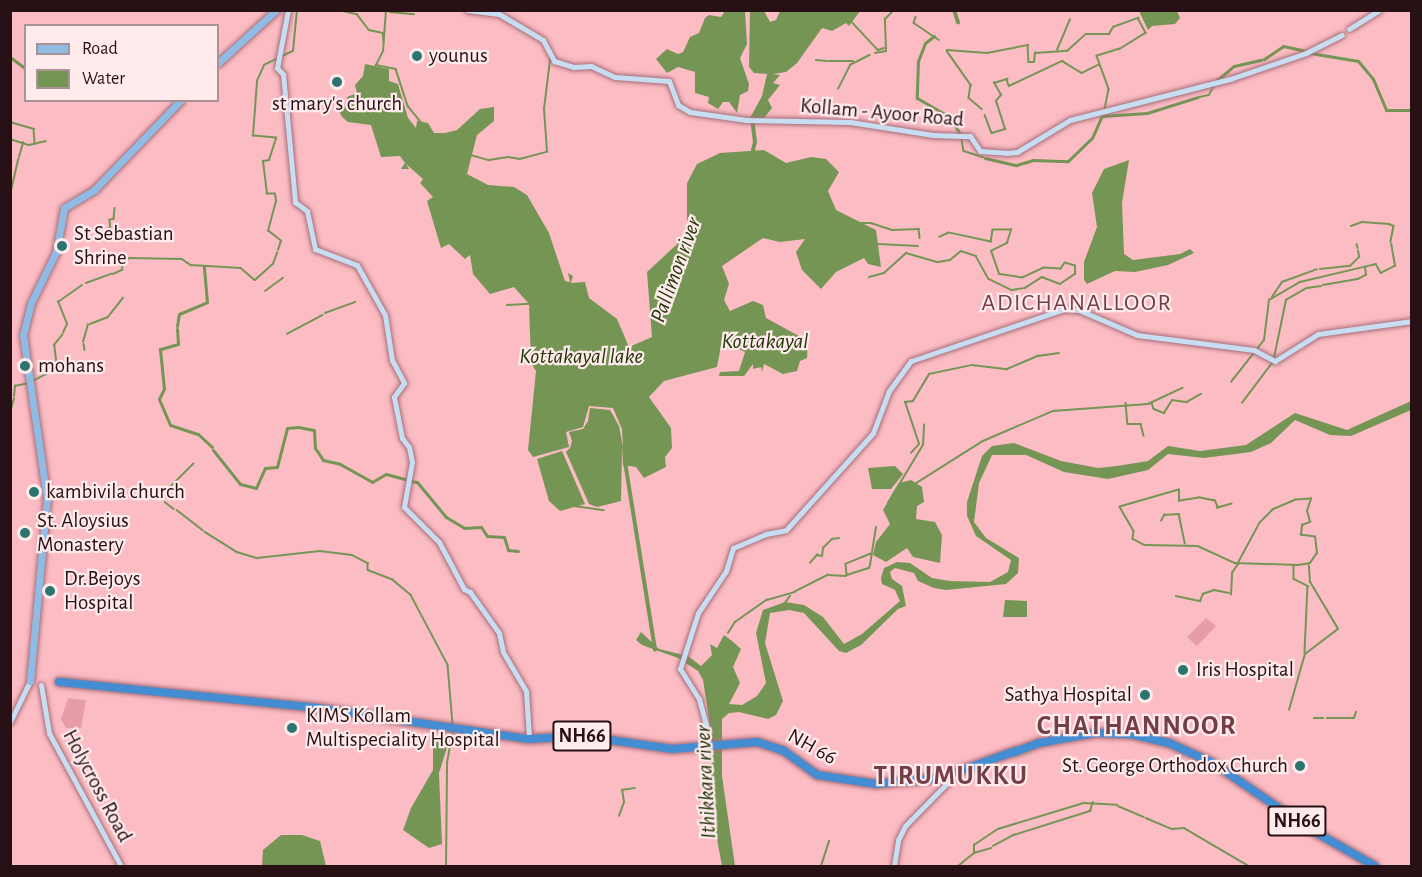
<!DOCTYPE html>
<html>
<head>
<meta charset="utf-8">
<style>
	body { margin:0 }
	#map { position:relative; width:1422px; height:877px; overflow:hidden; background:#fcbcc4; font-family:"Alegreya Sans",sans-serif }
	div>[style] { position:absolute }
	.green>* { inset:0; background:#e79da7 }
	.water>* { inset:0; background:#759554 }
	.stream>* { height:1.5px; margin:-0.75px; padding:0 0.75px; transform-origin:0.75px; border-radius:0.75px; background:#759554 }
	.canal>* { height:3px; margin:-1.5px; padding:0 1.5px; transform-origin:1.5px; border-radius:1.5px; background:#759554 }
	.river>* { height:4px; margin:-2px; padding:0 2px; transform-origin:2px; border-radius:2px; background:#759554 }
	.roads { filter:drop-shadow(0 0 2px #a86e76) drop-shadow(0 0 2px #a86e76) }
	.secondary>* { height:5px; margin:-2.5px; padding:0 2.5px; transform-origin:2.5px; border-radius:2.5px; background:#c7ddf2 }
	.primary>* { height:7px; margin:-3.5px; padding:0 3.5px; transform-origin:3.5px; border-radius:3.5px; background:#8fbbe5 }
	.highway>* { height:8px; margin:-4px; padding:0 4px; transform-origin:4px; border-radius:4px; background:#458dd3 }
	.dots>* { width:16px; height:16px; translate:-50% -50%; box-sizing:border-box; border:3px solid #ffeaec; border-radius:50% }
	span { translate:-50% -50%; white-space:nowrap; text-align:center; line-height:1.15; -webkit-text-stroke:4.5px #ffeaec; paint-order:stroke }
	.shield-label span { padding:2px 4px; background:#ffeaec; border:2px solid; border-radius:4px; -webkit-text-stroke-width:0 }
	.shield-label { font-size:20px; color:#271114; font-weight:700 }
	.poi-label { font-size:21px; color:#271114 }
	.left { translate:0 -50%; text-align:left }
	.right { translate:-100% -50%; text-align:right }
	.street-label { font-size:21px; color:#271114 }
	.water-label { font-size:22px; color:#213605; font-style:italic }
	.quarter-label { font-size:24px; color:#743e47; letter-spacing:1.5px }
	.district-label { font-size:27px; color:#743e47; font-weight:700; letter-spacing:1.5px }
	.frame { position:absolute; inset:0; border:12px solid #271114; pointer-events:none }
	.legend { position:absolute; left:24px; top:24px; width:195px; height:78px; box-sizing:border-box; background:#ffeaec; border:2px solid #a99396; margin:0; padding:8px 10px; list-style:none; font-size:18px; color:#271114 }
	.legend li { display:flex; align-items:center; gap:12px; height:30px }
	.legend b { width:30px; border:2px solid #a99396 }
</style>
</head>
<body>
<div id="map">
	<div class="green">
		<i style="clip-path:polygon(1206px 618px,1216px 626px,1197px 646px,1187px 637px)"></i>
		<i style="clip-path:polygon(68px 698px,86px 700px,81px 728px,66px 728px,61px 719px)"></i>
	</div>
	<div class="water">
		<i style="clip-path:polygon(725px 11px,745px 11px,747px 44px,740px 58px,749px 84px,748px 91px,740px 95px,737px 113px,729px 102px,723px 102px,718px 109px,708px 103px,709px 97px,695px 93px,695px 72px,678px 67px,667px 73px,656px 59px,667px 49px,678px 54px,683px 52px,690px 37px,699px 33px,705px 18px,709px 15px,721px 17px)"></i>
		<i style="clip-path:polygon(750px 11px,764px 11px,770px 22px,776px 20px,780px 11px,860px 11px,849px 26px,846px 23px,832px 31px,822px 28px,797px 63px,786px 72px,773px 74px,780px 75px,773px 83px,780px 85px,768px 100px,772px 108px,764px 118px,750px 118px,762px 96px,767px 74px,754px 73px,749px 67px)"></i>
		<i style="clip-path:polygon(1139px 11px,1177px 11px,1180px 18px,1175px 24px,1152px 26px,1148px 30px)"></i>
		<i style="clip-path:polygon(365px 64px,389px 69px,389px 81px,398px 84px,408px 118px,416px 128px,417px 121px,428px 123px,434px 133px,445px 133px,457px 130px,480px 109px,494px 107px,494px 121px,477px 135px,467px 174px,488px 185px,514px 187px,527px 195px,549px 233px,565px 281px,570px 282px,568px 273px,573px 276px,571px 283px,585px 282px,589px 298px,617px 319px,629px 347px,652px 337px,647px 272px,687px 235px,687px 183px,697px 164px,720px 153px,764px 150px,786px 163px,811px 157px,826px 159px,839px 172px,828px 191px,836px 210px,876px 230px,881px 267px,868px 264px,864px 258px,836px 272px,821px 289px,802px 270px,796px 252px,805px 239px,780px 242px,763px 238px,722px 266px,729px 284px,724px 300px,730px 311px,753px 301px,763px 305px,766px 318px,808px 341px,807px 358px,800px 361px,797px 371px,783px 374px,764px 364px,762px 372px,761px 367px,753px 369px,753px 364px,744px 376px,719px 376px,720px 372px,739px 371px,745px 352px,722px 341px,717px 367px,664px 381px,649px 397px,671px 428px,672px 448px,665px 457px,666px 467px,644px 478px,636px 467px,623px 465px,622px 447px,621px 501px,597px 507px,589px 504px,566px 452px,570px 448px,572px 441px,569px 432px,583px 429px,588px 421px,590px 408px,610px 410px,619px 426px,623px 447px,622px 429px,613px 408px,589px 406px,583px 427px,566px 432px,569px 447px,533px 457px,528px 450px,536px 371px,531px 363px,529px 304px,514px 287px,490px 294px,473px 274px,470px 255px,465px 259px,449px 244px,441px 248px,427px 201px,433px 197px,420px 183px,423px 179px,406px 164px,409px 169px,401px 169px,405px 163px,400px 156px,381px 157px,371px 125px,348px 122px,342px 117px,339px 111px,349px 102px,347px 97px,357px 93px,355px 85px,363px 76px)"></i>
		<i style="clip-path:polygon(1129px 160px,1122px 203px,1124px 254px,1133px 260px,1180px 254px,1190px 249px,1194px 253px,1168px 265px,1135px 272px,1115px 271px,1087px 284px,1084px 280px,1084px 262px,1097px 227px,1092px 193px,1104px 169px)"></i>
		<i style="clip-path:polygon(1411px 401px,1411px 410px,1351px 436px,1330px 435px,1295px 420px,1271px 443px,1251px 452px,1204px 458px,1168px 454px,1148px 470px,1108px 479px,1064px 472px,1026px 455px,992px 455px,979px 483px,974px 522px,986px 538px,1019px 558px,1018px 573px,1006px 584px,946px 590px,934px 588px,918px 581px,914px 573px,895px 568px,890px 572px,892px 579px,902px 586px,906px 606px,898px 609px,861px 645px,846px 653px,839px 651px,804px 613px,789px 610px,770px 613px,765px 643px,783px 701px,776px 715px,768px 719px,739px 712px,729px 713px,722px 719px,722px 776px,735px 866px,722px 866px,711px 807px,712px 738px,703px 680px,698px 671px,678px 658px,642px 645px,636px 640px,641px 632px,659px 649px,688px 656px,701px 666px,712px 655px,710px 644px,717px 648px,724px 635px,732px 641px,741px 649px,733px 667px,740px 683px,729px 704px,742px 705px,757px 696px,766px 683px,756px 633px,763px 610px,785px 602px,804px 605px,823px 617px,844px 644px,862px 634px,900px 601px,895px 590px,882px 584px,881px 578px,884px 568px,897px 562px,910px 563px,932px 578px,950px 581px,990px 582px,1008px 572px,1011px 560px,976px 536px,967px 516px,967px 502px,982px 456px,992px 446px,1014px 443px,1061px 461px,1098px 468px,1117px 466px,1148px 461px,1168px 446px,1200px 451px,1246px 445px,1295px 413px,1347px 430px)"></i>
		<i style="clip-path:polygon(562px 451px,585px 504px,560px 511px,549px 501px,537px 459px)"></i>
		<i style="clip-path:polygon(895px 466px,903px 474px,891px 489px,872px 489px,868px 468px)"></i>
		<i style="clip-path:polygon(911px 480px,922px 487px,924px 502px,917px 506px,916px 519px,935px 522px,942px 535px,940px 563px,913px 557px,907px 548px,886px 562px,873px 555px,876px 542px,890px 524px,883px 510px,899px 483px)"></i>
		<i style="clip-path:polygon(1005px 600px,1027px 601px,1027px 617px,1003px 617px)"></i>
		<i style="clip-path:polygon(449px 741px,439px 773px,442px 844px,429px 848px,403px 830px,411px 808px,433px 770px,433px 742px)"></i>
		<i style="clip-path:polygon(281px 835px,302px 835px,320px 841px,326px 866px,262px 866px,263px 850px)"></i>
	</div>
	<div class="stream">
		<i style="left:339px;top:10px;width:18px;rotate:13deg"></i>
		<i style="left:357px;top:14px;width:20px;rotate:53deg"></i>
		<i style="left:369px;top:30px;width:14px;rotate:12deg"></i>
		<i style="left:383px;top:33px;width:8px;rotate:83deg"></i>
		<i style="left:398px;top:11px;width:1px;rotate:-45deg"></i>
		<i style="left:390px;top:12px;width:24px;rotate:5deg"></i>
		<i style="left:916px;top:17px;width:6px;rotate:108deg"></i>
		<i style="left:914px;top:23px;width:30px;rotate:34deg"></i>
		<i style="left:852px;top:22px;width:38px;rotate:47deg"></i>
		<i style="left:878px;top:50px;width:6px;rotate:-18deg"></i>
		<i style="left:947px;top:50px;width:40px;rotate:4.3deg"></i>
		<i style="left:987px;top:53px;width:42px;rotate:-11deg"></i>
		<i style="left:1028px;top:45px;width:17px;rotate:87deg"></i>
		<i style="left:1029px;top:62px;width:5px"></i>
		<i style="left:1034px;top:62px;width:9px;rotate:-84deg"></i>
		<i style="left:1035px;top:53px;width:32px;rotate:-4deg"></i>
		<i style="left:1067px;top:51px;width:25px;rotate:-42deg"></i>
		<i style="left:1086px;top:34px;width:23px"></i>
		<i style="left:1109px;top:34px;width:8px;rotate:-60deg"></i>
		<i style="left:1113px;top:27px;width:27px;rotate:-20deg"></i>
		<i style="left:1138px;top:18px;width:17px;rotate:62deg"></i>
		<i style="left:1146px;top:33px;width:31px;rotate:148deg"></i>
		<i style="left:1120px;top:49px;width:24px;rotate:163deg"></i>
		<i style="left:1097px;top:56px;width:35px;rotate:70deg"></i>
		<i style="left:1109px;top:89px;width:20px;rotate:101deg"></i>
		<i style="left:1057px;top:50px;width:33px;rotate:-67deg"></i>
		<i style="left:947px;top:51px;width:42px;rotate:54.8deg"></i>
		<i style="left:971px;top:85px;width:13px;rotate:99deg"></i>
		<i style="left:969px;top:98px;width:17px;rotate:40deg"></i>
		<i style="left:875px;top:53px;width:11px;rotate:-10deg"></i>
		<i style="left:886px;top:51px;width:32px;rotate:-92deg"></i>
		<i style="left:885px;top:19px;width:13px;rotate:-45deg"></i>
		<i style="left:816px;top:60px;width:11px;rotate:5deg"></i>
		<i style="left:829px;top:61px;width:24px"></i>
		<i style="left:376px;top:65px;width:20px;rotate:11deg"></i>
		<i style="left:396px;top:69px;width:39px;rotate:72deg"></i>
		<i style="left:408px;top:106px;width:22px;rotate:51deg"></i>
		<i style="left:375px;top:67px;width:18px;rotate:-63deg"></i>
		<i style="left:383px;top:51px;width:41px;rotate:-85.8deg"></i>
		<i style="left:838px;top:89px;width:27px;rotate:-63deg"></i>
		<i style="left:850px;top:65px;width:22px;rotate:-27deg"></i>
		<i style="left:1200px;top:97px;width:9px;rotate:-13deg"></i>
		<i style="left:1209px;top:95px;width:11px;rotate:-63deg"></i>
		<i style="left:985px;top:115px;width:19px;rotate:69deg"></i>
		<i style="left:992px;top:133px;width:14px;rotate:-17deg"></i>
		<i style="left:1005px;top:129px;width:29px;rotate:-108deg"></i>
		<i style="left:996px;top:101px;width:8px;rotate:-50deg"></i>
		<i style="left:1001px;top:95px;width:14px;rotate:-120deg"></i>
		<i style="left:994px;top:83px;width:14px;rotate:-17deg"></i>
		<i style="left:1007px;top:79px;width:7px;rotate:74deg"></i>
		<i style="left:1009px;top:86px;width:59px;rotate:-25.3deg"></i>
		<i style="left:1062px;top:61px;width:23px;rotate:31deg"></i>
		<i style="left:1082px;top:73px;width:18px;rotate:-27deg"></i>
		<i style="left:10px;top:122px;width:25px;rotate:16deg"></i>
		<i style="left:34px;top:129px;width:15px;rotate:86deg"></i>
		<i style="left:10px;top:139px;width:20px;rotate:18deg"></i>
		<i style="left:29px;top:145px;width:17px;rotate:-13deg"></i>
		<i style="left:962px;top:139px;width:12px;rotate:81deg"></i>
		<i style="left:964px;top:151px;width:20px;rotate:18deg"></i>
		<i style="left:471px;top:155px;width:19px;rotate:16deg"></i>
		<i style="left:489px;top:160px;width:19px;rotate:-9deg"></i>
		<i style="left:508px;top:157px;width:12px;rotate:9deg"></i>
		<i style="left:520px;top:159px;width:28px;rotate:-15deg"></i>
		<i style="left:547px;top:152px;width:43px;rotate:-94deg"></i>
		<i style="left:544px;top:109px;width:49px;rotate:-83deg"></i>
		<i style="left:19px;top:157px;width:15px;rotate:-74deg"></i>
		<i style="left:10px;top:195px;width:37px;rotate:-77deg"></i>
		<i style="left:115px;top:208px;width:11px;rotate:95deg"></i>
		<i style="left:114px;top:219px;width:4px;rotate:166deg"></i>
		<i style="left:110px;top:220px;width:15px;rotate:86deg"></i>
		<i style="left:111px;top:235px;width:6px;rotate:-9deg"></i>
		<i style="left:858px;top:223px;width:13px"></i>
		<i style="left:871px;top:223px;width:22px;rotate:18deg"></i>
		<i style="left:892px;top:230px;width:27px;rotate:-2deg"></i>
		<i style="left:919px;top:229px;width:9px;rotate:84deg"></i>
		<i style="left:1351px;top:226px;width:12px;rotate:-20deg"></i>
		<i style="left:1362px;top:222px;width:27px;rotate:4deg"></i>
		<i style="left:1389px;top:224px;width:5px;rotate:22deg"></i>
		<i style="left:1394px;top:226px;width:16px;rotate:101deg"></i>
		<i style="left:878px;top:244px;width:40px;rotate:2.9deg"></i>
		<i style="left:1357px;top:244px;width:4px;rotate:76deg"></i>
		<i style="left:278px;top:250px;width:9px;rotate:-72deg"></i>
		<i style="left:281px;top:241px;width:16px;rotate:-142deg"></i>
		<i style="left:268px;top:231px;width:31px;rotate:-75deg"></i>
		<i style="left:276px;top:201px;width:7px;rotate:-98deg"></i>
		<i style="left:275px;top:194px;width:8px;rotate:180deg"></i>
		<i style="left:267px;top:194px;width:33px;rotate:-97deg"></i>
		<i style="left:263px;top:161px;width:6px;rotate:-9deg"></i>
		<i style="left:269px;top:160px;width:23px;rotate:-72deg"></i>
		<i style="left:276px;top:138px;width:23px;rotate:-175deg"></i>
		<i style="left:253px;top:136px;width:55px;rotate:-85.8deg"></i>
		<i style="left:257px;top:81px;width:17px;rotate:-66deg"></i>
		<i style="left:264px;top:65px;width:32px;rotate:-26deg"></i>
		<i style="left:293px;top:51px;width:41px;rotate:-84.4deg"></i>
		<i style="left:1320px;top:269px;width:30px;rotate:-6deg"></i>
		<i style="left:1350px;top:266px;width:13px;rotate:-45deg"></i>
		<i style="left:1359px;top:257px;width:6px;rotate:-99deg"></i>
		<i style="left:113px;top:274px;width:10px;rotate:-24deg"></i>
		<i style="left:122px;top:270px;width:9px;rotate:-84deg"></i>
		<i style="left:123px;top:261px;width:8px;rotate:-23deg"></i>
		<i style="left:130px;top:258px;width:52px;rotate:1.1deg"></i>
		<i style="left:182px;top:259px;width:11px;rotate:34deg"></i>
		<i style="left:191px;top:265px;width:50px;rotate:3.4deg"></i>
		<i style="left:241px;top:268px;width:18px;rotate:41deg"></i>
		<i style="left:255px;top:280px;width:24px;rotate:-42deg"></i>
		<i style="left:273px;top:264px;width:12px;rotate:-70deg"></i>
		<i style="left:869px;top:277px;width:16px;rotate:-15deg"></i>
		<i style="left:884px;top:273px;width:30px;rotate:-42deg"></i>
		<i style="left:906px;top:253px;width:33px;rotate:16deg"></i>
		<i style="left:938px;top:262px;width:12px;rotate:-9deg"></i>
		<i style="left:950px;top:260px;width:14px;rotate:-39deg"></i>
		<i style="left:961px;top:251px;width:16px;rotate:18deg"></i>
		<i style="left:976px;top:256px;width:26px;rotate:61deg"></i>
		<i style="left:989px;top:279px;width:25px;rotate:26deg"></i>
		<i style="left:1012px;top:290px;width:13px;rotate:-9deg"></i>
		<i style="left:1025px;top:288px;width:20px;rotate:-33deg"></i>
		<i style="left:1042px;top:277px;width:19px;rotate:21deg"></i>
		<i style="left:1060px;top:284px;width:18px;rotate:-34deg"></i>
		<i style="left:1075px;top:274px;width:8px;rotate:-90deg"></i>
		<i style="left:1075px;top:266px;width:10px;rotate:-163deg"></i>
		<i style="left:1065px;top:263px;width:7px;rotate:124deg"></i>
		<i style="left:1061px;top:269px;width:17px;rotate:-177deg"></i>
		<i style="left:1044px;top:268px;width:23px;rotate:155deg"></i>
		<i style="left:1023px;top:278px;width:24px;rotate:-171deg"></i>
		<i style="left:999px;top:274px;width:24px;rotate:-109deg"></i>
		<i style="left:991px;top:251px;width:18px;rotate:-27deg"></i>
		<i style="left:1007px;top:243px;width:14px;rotate:-73deg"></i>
		<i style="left:1011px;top:230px;width:18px;rotate:180deg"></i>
		<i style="left:993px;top:230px;width:12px;rotate:99deg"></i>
		<i style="left:991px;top:242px;width:43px;rotate:-167.9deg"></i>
		<i style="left:949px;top:233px;width:10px;rotate:156deg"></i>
		<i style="left:86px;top:283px;width:27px;rotate:-20deg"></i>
		<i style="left:1323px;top:285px;width:36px;rotate:-10deg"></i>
		<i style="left:1358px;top:279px;width:9px;rotate:-27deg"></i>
		<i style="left:1366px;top:275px;width:8px;rotate:-97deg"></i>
		<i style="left:265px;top:291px;width:22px;rotate:-36deg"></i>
		<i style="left:1272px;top:297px;width:18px;rotate:-56deg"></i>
		<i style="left:1282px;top:282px;width:37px;rotate:-20deg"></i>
		<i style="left:507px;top:305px;width:22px;rotate:-3deg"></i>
		<i style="left:325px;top:313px;width:32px;rotate:-20deg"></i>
		<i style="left:90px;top:324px;width:19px;rotate:-21deg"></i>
		<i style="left:108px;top:317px;width:24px;rotate:-52deg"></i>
		<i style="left:63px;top:333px;width:10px;rotate:-66deg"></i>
		<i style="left:67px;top:324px;width:24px;rotate:-112deg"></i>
		<i style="left:58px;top:302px;width:29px;rotate:-35deg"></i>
		<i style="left:287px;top:334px;width:40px;rotate:-28deg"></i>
		<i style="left:83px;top:342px;width:18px;rotate:-74deg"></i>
		<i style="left:84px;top:344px;width:6px;rotate:81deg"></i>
		<i style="left:1274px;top:358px;width:59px;rotate:-78.3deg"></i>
		<i style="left:1286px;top:300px;width:24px;rotate:-30deg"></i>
		<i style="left:1307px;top:288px;width:14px;rotate:-8deg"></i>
		<i style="left:33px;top:381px;width:27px;rotate:-28deg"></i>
		<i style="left:57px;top:368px;width:23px;rotate:-97deg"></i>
		<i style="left:54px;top:345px;width:13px;rotate:-51deg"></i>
		<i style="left:1231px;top:382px;width:53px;rotate:-51.8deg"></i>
		<i style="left:1264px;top:340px;width:40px;rotate:-82.9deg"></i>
		<i style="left:1269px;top:300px;width:36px;rotate:-30deg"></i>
		<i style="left:1300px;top:282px;width:74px;rotate:-13.3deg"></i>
		<i style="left:1372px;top:265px;width:4px;rotate:-14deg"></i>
		<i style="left:1376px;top:264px;width:10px;rotate:61deg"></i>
		<i style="left:1381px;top:273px;width:16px;rotate:-27deg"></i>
		<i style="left:1395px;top:266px;width:22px;rotate:-100deg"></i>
		<i style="left:14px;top:396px;width:10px;rotate:-84deg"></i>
		<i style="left:15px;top:386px;width:14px;rotate:-12deg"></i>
		<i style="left:1126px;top:403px;width:21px;rotate:85deg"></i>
		<i style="left:1128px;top:424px;width:13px"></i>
		<i style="left:1141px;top:424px;width:12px;rotate:76deg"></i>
		<i style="left:1152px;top:403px;width:6px;rotate:72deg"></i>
		<i style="left:1154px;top:409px;width:11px;rotate:22deg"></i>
		<i style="left:1164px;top:413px;width:15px;rotate:-58deg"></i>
		<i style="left:1172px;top:400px;width:15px;rotate:8deg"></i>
		<i style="left:1187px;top:402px;width:16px;rotate:-30deg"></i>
		<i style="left:1242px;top:403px;width:50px;rotate:-53.1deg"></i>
		<i style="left:10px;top:412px;width:14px;rotate:-73deg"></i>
		<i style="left:911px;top:453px;width:12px;rotate:-48deg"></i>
		<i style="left:919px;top:444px;width:44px;rotate:-108.4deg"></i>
		<i style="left:905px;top:402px;width:8px;rotate:-7deg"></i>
		<i style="left:913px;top:401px;width:31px;rotate:-59deg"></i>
		<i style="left:929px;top:374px;width:44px;rotate:-11.8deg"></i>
		<i style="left:972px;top:365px;width:35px;rotate:7deg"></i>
		<i style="left:1007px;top:369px;width:34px;rotate:-23deg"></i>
		<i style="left:1038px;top:356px;width:21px;rotate:-8deg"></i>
		<i style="left:915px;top:484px;width:80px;rotate:-32.3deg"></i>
		<i style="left:983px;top:441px;width:76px;rotate:-23.2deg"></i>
		<i style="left:1053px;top:411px;width:95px;rotate:-4.2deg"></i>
		<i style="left:1148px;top:404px;width:38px;rotate:-25deg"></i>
		<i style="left:163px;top:500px;width:4px;rotate:-135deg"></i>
		<i style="left:160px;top:497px;width:47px;rotate:-45deg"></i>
		<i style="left:165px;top:502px;width:11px;rotate:38deg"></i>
		<i style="left:888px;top:503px;width:68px;rotate:-58.9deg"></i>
		<i style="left:923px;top:445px;width:20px;rotate:-87deg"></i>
		<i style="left:1232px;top:504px;width:15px;rotate:164deg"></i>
		<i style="left:1218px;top:508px;width:8px;rotate:-113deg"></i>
		<i style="left:1215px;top:501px;width:16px;rotate:-169deg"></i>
		<i style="left:1199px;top:498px;width:20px;rotate:171deg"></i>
		<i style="left:1179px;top:501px;width:11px;rotate:-90deg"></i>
		<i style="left:1179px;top:490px;width:61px;rotate:163.9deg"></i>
		<i style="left:1120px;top:507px;width:28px;rotate:60deg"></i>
		<i style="left:1134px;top:531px;width:8px;rotate:97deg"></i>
		<i style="left:1133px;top:539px;width:13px;rotate:27deg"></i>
		<i style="left:1145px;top:545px;width:53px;rotate:1.1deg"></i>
		<i style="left:1198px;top:546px;width:41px;rotate:24.7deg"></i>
		<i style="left:1235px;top:563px;width:63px;rotate:1.8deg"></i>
		<i style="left:1298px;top:565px;width:12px;rotate:-9deg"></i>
		<i style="left:1310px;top:563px;width:12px;rotate:-55deg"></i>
		<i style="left:1317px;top:553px;width:16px;rotate:-97deg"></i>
		<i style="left:1315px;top:537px;width:14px;rotate:-172deg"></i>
		<i style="left:1301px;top:535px;width:10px;rotate:-84deg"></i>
		<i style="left:1302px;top:525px;width:9px;rotate:-21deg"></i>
		<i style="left:1310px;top:522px;width:11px;rotate:-105deg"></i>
		<i style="left:1307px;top:511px;width:13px;rotate:-72deg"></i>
		<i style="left:1311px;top:499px;width:15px;rotate:176deg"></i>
		<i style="left:1296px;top:500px;width:25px;rotate:157deg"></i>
		<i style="left:1273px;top:510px;width:18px;rotate:135deg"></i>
		<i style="left:1260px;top:523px;width:44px;rotate:118.3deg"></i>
		<i style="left:567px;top:505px;width:37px;rotate:8deg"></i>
		<i style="left:177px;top:510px;width:33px;rotate:38deg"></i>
		<i style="left:1161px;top:521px;width:7px;rotate:-63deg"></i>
		<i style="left:1164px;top:515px;width:15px;rotate:-4deg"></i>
		<i style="left:1179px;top:514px;width:30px;rotate:78deg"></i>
		<i style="left:205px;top:532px;width:38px;rotate:32deg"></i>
		<i style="left:237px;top:552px;width:21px;rotate:17deg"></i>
		<i style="left:257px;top:558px;width:63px;rotate:-6.3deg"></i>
		<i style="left:320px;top:551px;width:32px;rotate:7deg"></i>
		<i style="left:352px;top:555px;width:18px;rotate:27deg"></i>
		<i style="left:368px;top:563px;width:7px;rotate:90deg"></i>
		<i style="left:368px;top:570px;width:26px;rotate:21deg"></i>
		<i style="left:392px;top:579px;width:25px;rotate:40deg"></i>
		<i style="left:411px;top:595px;width:79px;rotate:62.1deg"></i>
		<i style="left:448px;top:665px;width:60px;rotate:85.2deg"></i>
		<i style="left:871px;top:554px;width:27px;rotate:158deg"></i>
		<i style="left:846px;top:564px;width:11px;rotate:85deg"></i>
		<i style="left:847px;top:575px;width:23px;rotate:-18deg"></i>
		<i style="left:869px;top:568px;width:3px;rotate:-72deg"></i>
		<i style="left:870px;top:565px;width:38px;rotate:-81deg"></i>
		<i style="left:810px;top:563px;width:11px;rotate:-49deg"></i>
		<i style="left:817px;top:555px;width:5px;rotate:11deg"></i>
		<i style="left:822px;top:556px;width:8px;rotate:-83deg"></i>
		<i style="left:823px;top:548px;width:13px;rotate:-45deg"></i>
		<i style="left:832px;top:539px;width:7px;rotate:-8deg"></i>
		<i style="left:1294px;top:566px;width:13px;rotate:90deg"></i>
		<i style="left:1294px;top:579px;width:16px;rotate:27deg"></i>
		<i style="left:1308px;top:586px;width:67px;rotate:92.6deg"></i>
		<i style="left:794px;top:592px;width:38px;rotate:-27deg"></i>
		<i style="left:828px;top:575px;width:18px;rotate:3deg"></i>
		<i style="left:1231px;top:595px;width:22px;rotate:-87deg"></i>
		<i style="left:1232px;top:573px;width:11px;rotate:-56deg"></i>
		<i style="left:1176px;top:596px;width:25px;rotate:12deg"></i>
		<i style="left:1200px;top:601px;width:8px;rotate:-67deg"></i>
		<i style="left:1203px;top:594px;width:12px;rotate:-20deg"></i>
		<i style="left:1214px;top:590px;width:15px;rotate:11deg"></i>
		<i style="left:784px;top:604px;width:10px;rotate:-53deg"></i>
		<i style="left:728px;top:633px;width:13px;rotate:-58deg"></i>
		<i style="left:735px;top:622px;width:39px;rotate:-35deg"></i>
		<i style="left:767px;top:600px;width:29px;rotate:-16deg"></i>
		<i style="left:1289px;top:710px;width:58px;rotate:-74.1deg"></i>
		<i style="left:1305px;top:654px;width:41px;rotate:-37.1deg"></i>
		<i style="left:1338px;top:629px;width:55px;rotate:-120.8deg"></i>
		<i style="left:1310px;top:582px;width:16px;rotate:-94deg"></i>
		<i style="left:1314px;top:718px;width:9px"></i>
		<i style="left:1327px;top:718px;width:27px"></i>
		<i style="left:1354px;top:718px;width:6px;rotate:-72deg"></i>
		<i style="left:1118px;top:806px;width:28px;rotate:23deg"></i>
		<i style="left:619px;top:816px;width:15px;rotate:-70deg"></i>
		<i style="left:624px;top:802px;width:12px;rotate:-99deg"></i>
		<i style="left:622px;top:790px;width:13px;rotate:-9deg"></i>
		<i style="left:1146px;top:818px;width:28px;rotate:23deg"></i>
		<i style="left:1172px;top:829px;width:12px;rotate:-5deg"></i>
		<i style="left:1184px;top:828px;width:75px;rotate:30.3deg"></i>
		<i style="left:993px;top:846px;width:24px;rotate:-28deg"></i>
		<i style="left:1014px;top:835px;width:80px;rotate:-17.5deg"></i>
		<i style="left:1090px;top:811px;width:9px;rotate:-72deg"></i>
		<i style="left:974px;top:853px;width:18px;rotate:-16deg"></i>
		<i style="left:446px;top:866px;width:103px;rotate:-89.4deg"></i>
		<i style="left:447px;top:763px;width:34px;rotate:-80deg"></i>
		<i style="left:816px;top:866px;width:4px"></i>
		<i style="left:821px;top:866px;width:26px;rotate:-72deg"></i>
		<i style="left:958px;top:866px;width:21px;rotate:-39deg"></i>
		<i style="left:974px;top:853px;width:8px;rotate:-90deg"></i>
		<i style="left:974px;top:845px;width:29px;rotate:-34deg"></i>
		<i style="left:998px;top:829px;width:90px;rotate:-16.8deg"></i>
		<i style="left:1084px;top:803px;width:33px;rotate:3deg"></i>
	</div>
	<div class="canal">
		<i style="left:934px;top:36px;width:11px;rotate:142deg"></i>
		<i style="left:925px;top:43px;width:19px;rotate:111deg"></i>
		<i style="left:918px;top:61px;width:37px;rotate:92deg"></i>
		<i style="left:917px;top:98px;width:38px;rotate:30deg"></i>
		<i style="left:950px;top:117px;width:20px;rotate:60deg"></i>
		<i style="left:1310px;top:53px;width:49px;rotate:9.5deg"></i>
		<i style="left:1358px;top:61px;width:23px;rotate:50deg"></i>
		<i style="left:1373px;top:79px;width:34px;rotate:67deg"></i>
		<i style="left:1386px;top:110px;width:26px"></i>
		<i style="left:10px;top:57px;width:20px;rotate:37deg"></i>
		<i style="left:1264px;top:59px;width:23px;rotate:-34deg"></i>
		<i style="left:1283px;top:46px;width:25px;rotate:12deg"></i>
		<i style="left:1216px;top:81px;width:23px;rotate:-40deg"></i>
		<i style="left:1234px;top:66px;width:28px;rotate:-13deg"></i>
		<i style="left:985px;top:158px;width:32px;rotate:13deg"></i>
		<i style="left:1016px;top:165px;width:18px;rotate:-16deg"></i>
		<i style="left:1033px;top:160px;width:35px;rotate:2deg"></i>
		<i style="left:1068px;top:161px;width:33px;rotate:-44deg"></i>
		<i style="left:1092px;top:138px;width:24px;rotate:-66deg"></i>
		<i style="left:1102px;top:116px;width:45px;rotate:-3.8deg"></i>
		<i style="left:1147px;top:113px;width:53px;rotate:-17.4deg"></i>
		<i style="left:177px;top:326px;width:12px;rotate:-81deg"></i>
		<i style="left:179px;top:314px;width:30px;rotate:-23deg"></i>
		<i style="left:207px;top:302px;width:36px;rotate:-95deg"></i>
		<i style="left:177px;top:329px;width:15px;rotate:86deg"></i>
		<i style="left:178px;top:344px;width:19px;rotate:164deg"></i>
		<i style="left:160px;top:349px;width:40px;rotate:84.3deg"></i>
		<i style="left:164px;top:389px;width:11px;rotate:117deg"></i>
		<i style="left:159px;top:399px;width:28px;rotate:67deg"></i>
		<i style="left:170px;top:425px;width:29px;rotate:18deg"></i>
		<i style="left:198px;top:434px;width:19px;rotate:43deg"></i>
		<i style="left:213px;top:450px;width:43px;rotate:51.5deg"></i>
		<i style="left:240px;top:484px;width:16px;rotate:14deg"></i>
		<i style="left:256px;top:488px;width:22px;rotate:-66deg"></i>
		<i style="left:265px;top:468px;width:12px;rotate:-5deg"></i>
		<i style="left:277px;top:467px;width:40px;rotate:-75.6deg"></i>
		<i style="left:287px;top:428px;width:11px;rotate:-5deg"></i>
		<i style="left:298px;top:427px;width:16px;rotate:11deg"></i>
		<i style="left:314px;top:430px;width:18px;rotate:87deg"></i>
		<i style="left:315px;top:448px;width:14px;rotate:56deg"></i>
		<i style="left:323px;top:460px;width:17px;rotate:13deg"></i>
		<i style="left:340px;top:464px;width:37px;rotate:29deg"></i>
		<i style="left:372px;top:482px;width:16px;rotate:-30deg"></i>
		<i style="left:386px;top:474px;width:23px;rotate:15deg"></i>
		<i style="left:411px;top:481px;width:6px;rotate:9deg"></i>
		<i style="left:417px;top:482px;width:45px;rotate:50.4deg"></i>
		<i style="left:446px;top:517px;width:21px;rotate:31deg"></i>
		<i style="left:464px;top:528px;width:17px;rotate:-3deg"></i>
		<i style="left:481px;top:527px;width:11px;rotate:56deg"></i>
		<i style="left:487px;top:536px;width:17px;rotate:3deg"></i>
		<i style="left:504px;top:537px;width:14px;rotate:73deg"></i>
		<i style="left:508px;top:550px;width:10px;rotate:6deg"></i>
	</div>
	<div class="river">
		<i style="left:954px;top:10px;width:13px;rotate:72deg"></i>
		<i style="left:752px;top:118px;width:24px;rotate:83deg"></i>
		<i style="left:755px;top:142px;width:12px;rotate:104deg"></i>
		<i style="left:625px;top:462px;width:190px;rotate:80.9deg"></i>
	</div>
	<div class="roads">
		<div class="secondary">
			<i style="left:288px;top:10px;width:59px;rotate:100.7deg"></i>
			<i style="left:277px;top:68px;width:8px;rotate:45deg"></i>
			<i style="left:283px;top:74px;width:129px;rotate:84.6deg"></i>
			<i style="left:295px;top:202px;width:15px;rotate:37deg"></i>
			<i style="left:307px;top:211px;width:39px;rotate:78deg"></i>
			<i style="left:315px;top:249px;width:45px;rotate:20.9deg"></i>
			<i style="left:357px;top:265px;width:57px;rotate:60.8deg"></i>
			<i style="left:385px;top:315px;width:46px;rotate:81.2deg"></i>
			<i style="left:392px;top:360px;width:26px;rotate:62deg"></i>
			<i style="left:404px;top:383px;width:17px;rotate:126deg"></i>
			<i style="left:394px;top:397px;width:42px;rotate:79deg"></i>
			<i style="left:402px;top:438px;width:11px;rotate:52deg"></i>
			<i style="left:409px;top:447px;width:15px;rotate:79deg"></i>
			<i style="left:412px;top:462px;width:46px;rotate:100.1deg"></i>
			<i style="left:404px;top:507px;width:49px;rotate:45deg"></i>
			<i style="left:439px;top:542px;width:53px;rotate:62deg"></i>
			<i style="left:464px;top:589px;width:7px;rotate:27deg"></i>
			<i style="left:470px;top:592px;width:50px;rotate:54.7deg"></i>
			<i style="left:499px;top:633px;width:19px;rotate:78deg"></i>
			<i style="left:503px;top:652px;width:45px;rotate:59.5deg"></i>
			<i style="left:526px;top:691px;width:47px;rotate:86.3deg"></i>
			<i style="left:467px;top:10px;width:32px;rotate:7deg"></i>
			<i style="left:499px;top:14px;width:51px;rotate:30.6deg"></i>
			<i style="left:543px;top:40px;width:24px;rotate:62deg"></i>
			<i style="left:554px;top:61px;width:21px;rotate:17deg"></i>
			<i style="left:574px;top:67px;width:17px;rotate:-3deg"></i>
			<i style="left:591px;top:66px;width:26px;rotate:25deg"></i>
			<i style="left:615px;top:77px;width:54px;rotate:4.2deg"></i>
			<i style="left:669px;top:81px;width:26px;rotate:69deg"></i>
			<i style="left:678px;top:105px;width:14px;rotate:30deg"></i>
			<i style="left:690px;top:112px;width:57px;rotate:8.1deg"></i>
			<i style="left:746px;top:120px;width:104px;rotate:1.1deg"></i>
			<i style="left:850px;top:122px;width:84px;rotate:8.9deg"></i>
			<i style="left:933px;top:135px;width:37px;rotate:2deg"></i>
			<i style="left:970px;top:136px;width:18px;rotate:56deg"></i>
			<i style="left:980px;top:151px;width:26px;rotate:4deg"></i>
			<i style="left:1006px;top:153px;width:11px;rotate:-5deg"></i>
			<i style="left:1017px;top:152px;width:62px;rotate:-31.1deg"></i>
			<i style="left:1070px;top:120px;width:168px;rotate:-14.4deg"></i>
			<i style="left:1233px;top:78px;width:77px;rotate:-18.9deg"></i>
			<i style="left:1306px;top:53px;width:40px;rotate:-26.6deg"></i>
			<i style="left:1349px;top:29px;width:36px;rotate:-32deg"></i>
			<i style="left:41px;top:685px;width:49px;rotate:80.5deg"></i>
			<i style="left:49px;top:733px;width:151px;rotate:61.6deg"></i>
			<i style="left:10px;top:722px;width:46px;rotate:-64deg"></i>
			<i style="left:701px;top:744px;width:8px;rotate:-23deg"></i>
			<i style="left:708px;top:741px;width:16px;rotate:-97deg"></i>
			<i style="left:706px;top:725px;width:27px;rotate:-105deg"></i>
			<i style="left:699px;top:699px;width:36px;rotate:-122deg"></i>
			<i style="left:680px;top:669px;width:59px;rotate:-72.2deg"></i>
			<i style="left:698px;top:613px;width:50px;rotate:-56.3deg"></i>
			<i style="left:726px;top:571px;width:24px;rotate:-73deg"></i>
			<i style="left:733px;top:548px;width:36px;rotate:-23deg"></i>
			<i style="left:766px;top:534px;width:20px;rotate:-11deg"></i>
			<i style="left:786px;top:530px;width:130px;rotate:-48.1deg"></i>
			<i style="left:873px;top:433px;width:45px;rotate:-69.1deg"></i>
			<i style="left:889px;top:391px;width:37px;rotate:-54deg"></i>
			<i style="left:911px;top:361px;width:163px;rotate:-18.7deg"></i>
			<i style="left:1065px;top:309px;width:14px;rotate:4deg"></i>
			<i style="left:1079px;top:310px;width:63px;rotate:23.3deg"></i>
			<i style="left:1137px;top:335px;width:118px;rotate:7.3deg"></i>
			<i style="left:1254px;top:350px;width:24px;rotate:28deg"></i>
			<i style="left:1275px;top:361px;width:51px;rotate:-32.1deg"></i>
			<i style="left:1318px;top:334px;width:95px;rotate:-7.9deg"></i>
			<i style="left:894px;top:866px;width:26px;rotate:-81deg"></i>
			<i style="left:898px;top:840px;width:16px;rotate:-63deg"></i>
			<i style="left:905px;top:826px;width:70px;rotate:-45.6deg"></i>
		</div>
		<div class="primary">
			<i style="left:218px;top:63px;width:79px;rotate:-42.4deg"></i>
			<i style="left:30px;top:681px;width:183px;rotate:-84.7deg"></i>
			<i style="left:47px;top:499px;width:166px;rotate:-98.3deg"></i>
			<i style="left:23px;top:335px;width:33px;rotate:-76deg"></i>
			<i style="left:31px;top:303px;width:57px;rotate:-63.9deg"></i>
			<i style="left:56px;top:252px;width:45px;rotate:-79.7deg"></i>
			<i style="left:64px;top:208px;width:35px;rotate:-31deg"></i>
			<i style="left:94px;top:190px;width:125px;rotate:-46deg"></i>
		</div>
		<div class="highway">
			<i style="left:59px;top:682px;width:260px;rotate:5.7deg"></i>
			<i style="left:318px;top:708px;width:213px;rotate:8.4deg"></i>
			<i style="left:529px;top:739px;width:54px;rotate:-3.2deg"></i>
			<i style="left:583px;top:736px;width:90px;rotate:8.3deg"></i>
			<i style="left:672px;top:749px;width:85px;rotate:-4.7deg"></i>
			<i style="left:757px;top:742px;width:28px;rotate:18deg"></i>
			<i style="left:784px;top:751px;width:41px;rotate:36deg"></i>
			<i style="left:817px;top:775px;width:60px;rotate:8.7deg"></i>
			<i style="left:876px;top:784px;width:64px;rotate:-5.4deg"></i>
			<i style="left:940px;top:778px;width:80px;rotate:-19.8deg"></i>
			<i style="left:1012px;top:753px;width:29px;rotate:-20deg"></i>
			<i style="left:1039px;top:743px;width:58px;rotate:-10deg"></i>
			<i style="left:1096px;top:733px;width:34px;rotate:2deg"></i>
			<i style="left:1130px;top:734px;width:40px;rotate:13deg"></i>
			<i style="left:1169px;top:743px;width:48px;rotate:24.4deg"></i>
			<i style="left:1213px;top:763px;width:115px;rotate:34.4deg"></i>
			<i style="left:1308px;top:828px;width:77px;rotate:29.6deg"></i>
		</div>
	</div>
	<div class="dots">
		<i style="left:417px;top:56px;background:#2b7470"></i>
		<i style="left:337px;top:82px;background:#2b7470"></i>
		<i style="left:62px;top:246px;background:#2b7470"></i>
		<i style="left:25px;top:366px;background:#2b7470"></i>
		<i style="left:34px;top:492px;background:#2b7470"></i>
		<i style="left:25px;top:533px;background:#2b7470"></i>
		<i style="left:50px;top:591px;background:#2b7470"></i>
		<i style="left:1183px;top:670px;background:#2b7470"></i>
		<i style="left:1145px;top:695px;background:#2b7470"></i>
		<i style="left:292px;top:728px;background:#2b7470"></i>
		<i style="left:1300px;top:766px;background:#2b7470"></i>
	</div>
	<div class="shield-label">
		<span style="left:582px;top:736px">NH66</span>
		<span style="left:1297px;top:821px">NH66</span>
	</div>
	<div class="poi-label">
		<span class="left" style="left:429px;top:56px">younus</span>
		<span style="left:337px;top:104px">st mary's church</span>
		<span class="left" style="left:74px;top:246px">St Sebastian<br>Shrine</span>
		<span class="left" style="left:38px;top:366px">mohans</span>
		<span class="left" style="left:46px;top:492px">kambivila church</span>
		<span class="left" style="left:37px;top:533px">St. Aloysius<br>Monastery</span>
		<span class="left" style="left:64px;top:591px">Dr.Bejoys<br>Hospital</span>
		<span class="left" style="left:1196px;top:670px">Iris Hospital</span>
		<span class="right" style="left:1132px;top:695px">Sathya Hospital</span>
		<span class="left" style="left:306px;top:728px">KIMS Kollam<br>Multispeciality Hospital</span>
		<span class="right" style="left:1288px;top:766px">St. George Orthodox Church</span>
	</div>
	<div class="street-label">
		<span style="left:882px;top:113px;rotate:5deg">Kollam - Ayoor Road</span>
		<span style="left:812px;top:747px;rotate:29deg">NH 66</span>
		<span style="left:97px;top:786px;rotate:62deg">Holycross Road</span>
	</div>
	<div class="water-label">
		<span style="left:676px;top:270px;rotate:-70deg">Pallimon river</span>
		<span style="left:765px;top:342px">Kottakayal</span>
		<span style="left:581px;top:357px">Kottakayal lake</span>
		<span style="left:706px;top:782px;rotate:-93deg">Ithikkara river</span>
	</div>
	<div class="quarter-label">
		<span style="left:1077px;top:304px">ADICHANALLOOR</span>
	</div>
	<div class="district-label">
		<span style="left:1137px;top:726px">CHATHANNOOR</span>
		<span style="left:951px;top:776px">TIRUMUKKU</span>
	</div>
	<div class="frame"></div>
	<ul class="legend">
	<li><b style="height:8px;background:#8fbbe5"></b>Road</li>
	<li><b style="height:16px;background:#759554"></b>Water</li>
	</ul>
</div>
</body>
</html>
